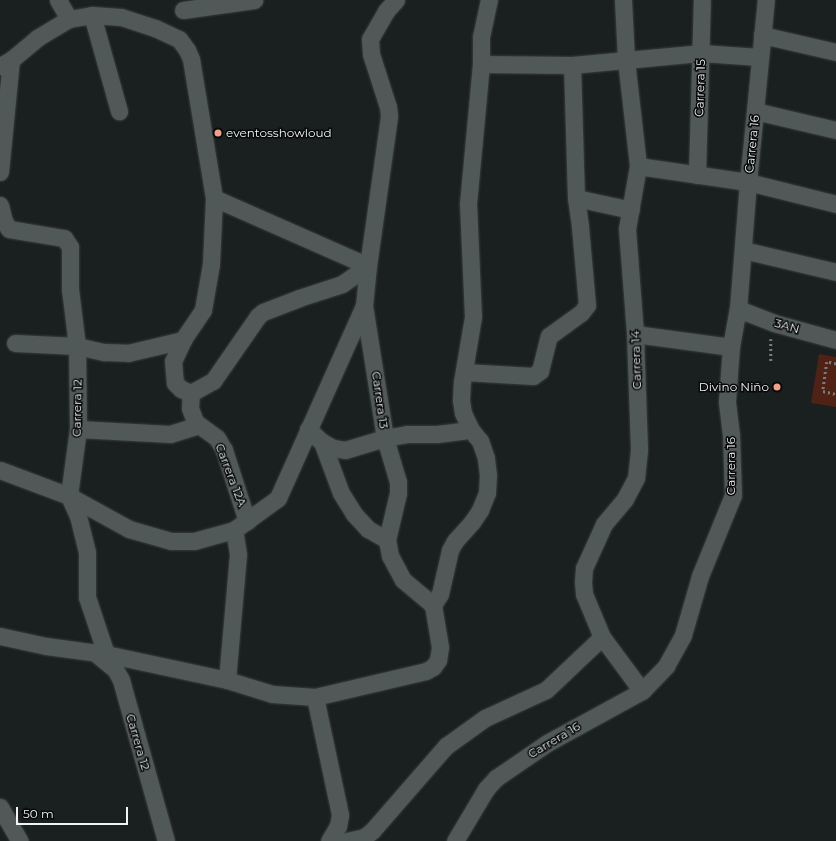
<!DOCTYPE html>
<html>
<head>
<meta charset="utf-8">
<style>
	body { margin:0 }
	#map { position:relative; width:836px; height:841px; overflow:hidden; background:#1a201f; font-family:Montserrat,sans-serif }
	div>[style] { position:absolute }
	.green>* { inset:0; background:#502216 }
	.path>* { height:2.5px; margin-top:-1.25px; transform-origin:0; background:repeating-linear-gradient(90deg,#797e7d 0 2px,transparent 0 5px) }
	.roads { filter:drop-shadow(0 0 1px #393d3c) drop-shadow(0 0 1px #393d3c) }
	.minor>* { height:17px; margin:-8.5px; padding:0 8.5px; transform-origin:8.5px; border-radius:8.5px; background:#515858 }
	.dots>* { width:11px; height:11px; translate:-50% -50%; box-sizing:border-box; border:2px solid #070909; border-radius:50% }
	span { translate:-50% -50%; white-space:nowrap; text-align:center; line-height:1.15; -webkit-text-stroke:3px #070909; paint-order:stroke }
	.street-label { font-size:12px; color:#f0f4f3 }
	.poi-label { font-size:12px; color:#f0f4f3 }
	.left { translate:0 -50%; text-align:left }
	.right { translate:-100% -50%; text-align:right }
	.scale { position:absolute; left:16px; top:807px; width:112px; height:18px; box-sizing:border-box; border:2px solid #f0f4f3; border-top:0; padding-left:5px; font-size:12px; line-height:14px; white-space:nowrap; color:#f0f4f3; -webkit-text-stroke:3px #070909; paint-order:stroke }
</style>
</head>
<body>
<div id="map">
	<div class="green">
		<i style="clip-path:polygon(819px 354px,836px 357px,836px 407px,811px 403px)"></i>
	</div>
	<div class="path">
		<i style="left:771px;top:339px;width:23px;rotate:90deg"></i>
		<i style="left:836px;top:364px;width:9px;rotate:-167deg"></i>
		<i style="left:827px;top:362px;width:29px;rotate:98deg"></i>
		<i style="left:823px;top:391px;width:13px;rotate:13deg"></i>
	</div>
	<div class="roads">
		<div class="minor">
			<i style="left:58px;top:0;width:22px;rotate:60deg"></i>
			<i style="left:623px;top:0;width:60px;rotate:87.1deg"></i>
			<i style="left:626px;top:60px;width:107px;rotate:83.5deg"></i>
			<i style="left:638px;top:166px;width:64px;rotate:99.9deg"></i>
			<i style="left:627px;top:229px;width:105px;rotate:85.6deg"></i>
			<i style="left:635px;top:334px;width:116px;rotate:88deg"></i>
			<i style="left:639px;top:450px;width:28px;rotate:96deg"></i>
			<i style="left:636px;top:478px;width:24px;rotate:118deg"></i>
			<i style="left:625px;top:499px;width:33px;rotate:130deg"></i>
			<i style="left:604px;top:524px;width:48px;rotate:114.4deg"></i>
			<i style="left:584px;top:568px;width:14px;rotate:94deg"></i>
			<i style="left:583px;top:582px;width:12px;rotate:85deg"></i>
			<i style="left:584px;top:594px;width:47px;rotate:67.3deg"></i>
			<i style="left:602px;top:637px;width:67px;rotate:53.5deg"></i>
			<i style="left:183px;top:10px;width:72px;rotate:-8deg"></i>
			<i style="left:92px;top:15px;width:100px;rotate:74.3deg"></i>
			<i style="left:762px;top:35px;width:76px;rotate:12.9deg"></i>
			<i style="left:481px;top:64px;width:91px;rotate:0.6deg"></i>
			<i style="left:572px;top:65px;width:131px;rotate:-5.3deg"></i>
			<i style="left:702px;top:53px;width:57px;rotate:4deg"></i>
			<i style="left:0;top:66px;width:13px;rotate:-29deg"></i>
			<i style="left:11px;top:60px;width:34px;rotate:-40deg"></i>
			<i style="left:37px;top:38px;width:37px;rotate:-31deg"></i>
			<i style="left:69px;top:19px;width:23px;rotate:-10deg"></i>
			<i style="left:92px;top:15px;width:29px;rotate:4deg"></i>
			<i style="left:121px;top:17px;width:36px;rotate:18deg"></i>
			<i style="left:155px;top:28px;width:26px;rotate:25deg"></i>
			<i style="left:179px;top:39px;width:14px;rotate:54deg"></i>
			<i style="left:187px;top:50px;width:10px;rotate:66deg"></i>
			<i style="left:191px;top:59px;width:141px;rotate:80.6deg"></i>
			<i style="left:214px;top:198px;width:66px;rotate:92.6deg"></i>
			<i style="left:211px;top:264px;width:47px;rotate:99.9deg"></i>
			<i style="left:203px;top:310px;width:36px;rotate:124deg"></i>
			<i style="left:183px;top:340px;width:23px;rotate:115deg"></i>
			<i style="left:173px;top:361px;width:22px;rotate:85deg"></i>
			<i style="left:175px;top:383px;width:8px;rotate:45deg"></i>
			<i style="left:181px;top:389px;width:11px;rotate:22deg"></i>
			<i style="left:191px;top:393px;width:25px;rotate:-29deg"></i>
			<i style="left:213px;top:381px;width:79px;rotate:-55.3deg"></i>
			<i style="left:258px;top:316px;width:6px;rotate:-39deg"></i>
			<i style="left:263px;top:312px;width:39px;rotate:-21deg"></i>
			<i style="left:299px;top:298px;width:45px;rotate:-18deg"></i>
			<i style="left:342px;top:284px;width:32px;rotate:-35deg"></i>
			<i style="left:755px;top:111px;width:83px;rotate:13.2deg"></i>
			<i style="left:638px;top:166px;width:111px;rotate:8.3deg"></i>
			<i style="left:748px;top:182px;width:91px;rotate:14deg"></i>
			<i style="left:0;top:172px;width:113px;rotate:-84.4deg"></i>
			<i style="left:697px;top:175px;width:175px;rotate:-88.4deg"></i>
			<i style="left:214px;top:198px;width:168px;rotate:23.8deg"></i>
			<i style="left:576px;top:198px;width:56px;rotate:12.3deg"></i>
			<i style="left:0;top:205px;width:16px;rotate:76deg"></i>
			<i style="left:4px;top:221px;width:9px;rotate:58deg"></i>
			<i style="left:9px;top:229px;width:56px;rotate:9.3deg"></i>
			<i style="left:64px;top:238px;width:11px;rotate:56deg"></i>
			<i style="left:70px;top:247px;width:42px;rotate:90deg"></i>
			<i style="left:70px;top:289px;width:57px;rotate:83deg"></i>
			<i style="left:77px;top:346px;width:83px;rotate:89.3deg"></i>
			<i style="left:78px;top:429px;width:68px;rotate:97.7deg"></i>
			<i style="left:69px;top:496px;width:22px;rotate:66deg"></i>
			<i style="left:78px;top:516px;width:37px;rotate:76deg"></i>
			<i style="left:87px;top:552px;width:45px;rotate:90deg"></i>
			<i style="left:87px;top:597px;width:60px;rotate:71.6deg"></i>
			<i style="left:743px;top:250px;width:96px;rotate:13.3deg"></i>
			<i style="left:738px;top:309px;width:39px;rotate:21deg"></i>
			<i style="left:774px;top:323px;width:64px;rotate:15.3deg"></i>
			<i style="left:635px;top:334px;width:97px;rotate:7.7deg"></i>
			<i style="left:15px;top:343px;width:62px;rotate:2.8deg"></i>
			<i style="left:77px;top:346px;width:28px;rotate:13deg"></i>
			<i style="left:104px;top:352px;width:24px;rotate:2deg"></i>
			<i style="left:128px;top:353px;width:57px;rotate:-13.3deg"></i>
			<i style="left:464px;top:372px;width:69px;rotate:3.3deg"></i>
			<i style="left:533px;top:376px;width:9px;rotate:-36deg"></i>
			<i style="left:540px;top:371px;width:36px;rotate:-76deg"></i>
			<i style="left:549px;top:336px;width:39px;rotate:-36deg"></i>
			<i style="left:581px;top:313px;width:10px;rotate:-53deg"></i>
			<i style="left:587px;top:305px;width:79px;rotate:-95.1deg"></i>
			<i style="left:580px;top:226px;width:28px;rotate:-98deg"></i>
			<i style="left:576px;top:198px;width:133px;rotate:-91.7deg"></i>
			<i style="left:191px;top:393px;width:15px;rotate:94deg"></i>
			<i style="left:190px;top:408px;width:15px;rotate:70deg"></i>
			<i style="left:195px;top:422px;width:27px;rotate:36deg"></i>
			<i style="left:217px;top:438px;width:14px;rotate:60deg"></i>
			<i style="left:224px;top:450px;width:75px;rotate:72.1deg"></i>
			<i style="left:78px;top:429px;width:92px;rotate:3.1deg"></i>
			<i style="left:170px;top:434px;width:30px;rotate:-17deg"></i>
			<i style="left:308px;top:429px;width:19px;rotate:43deg"></i>
			<i style="left:322px;top:442px;width:13px;rotate:29deg"></i>
			<i style="left:333px;top:448px;width:12px;rotate:9deg"></i>
			<i style="left:345px;top:450px;width:42px;rotate:-16.7deg"></i>
			<i style="left:385px;top:438px;width:22px;rotate:-10deg"></i>
			<i style="left:407px;top:434px;width:30px"></i>
			<i style="left:437px;top:434px;width:34px;rotate:-7deg"></i>
			<i style="left:322px;top:442px;width:54px;rotate:69.6deg"></i>
			<i style="left:341px;top:493px;width:25px;rotate:58deg"></i>
			<i style="left:354px;top:514px;width:21px;rotate:47deg"></i>
			<i style="left:368px;top:529px;width:22px;rotate:30deg"></i>
			<i style="left:0;top:470px;width:74px;rotate:20.6deg"></i>
			<i style="left:69px;top:496px;width:68px;rotate:28.8deg"></i>
			<i style="left:129px;top:529px;width:44px;rotate:15.9deg"></i>
			<i style="left:171px;top:541px;width:23px"></i>
			<i style="left:194px;top:541px;width:41px;rotate:-15.4deg"></i>
			<i style="left:234px;top:530px;width:54px;rotate:-36deg"></i>
			<i style="left:278px;top:498px;width:210px;rotate:-65.9deg"></i>
			<i style="left:433px;top:605px;width:13px;rotate:-58deg"></i>
			<i style="left:440px;top:594px;width:45px;rotate:-77.2deg"></i>
			<i style="left:450px;top:550px;width:10px;rotate:-61deg"></i>
			<i style="left:455px;top:541px;width:25px;rotate:-48deg"></i>
			<i style="left:472px;top:522px;width:14px;rotate:-56deg"></i>
			<i style="left:480px;top:510px;width:18px;rotate:-68deg"></i>
			<i style="left:487px;top:493px;width:18px;rotate:-87deg"></i>
			<i style="left:488px;top:475px;width:17px;rotate:-97deg"></i>
			<i style="left:486px;top:458px;width:18px;rotate:-109deg"></i>
			<i style="left:480px;top:441px;width:14px;rotate:-129deg"></i>
			<i style="left:471px;top:430px;width:19px;rotate:-115deg"></i>
			<i style="left:463px;top:413px;width:13px;rotate:-99deg"></i>
			<i style="left:461px;top:400px;width:18px;rotate:-87deg"></i>
			<i style="left:462px;top:382px;width:66px;rotate:-80.4deg"></i>
			<i style="left:473px;top:317px;width:113px;rotate:-92.5deg"></i>
			<i style="left:468px;top:204px;width:141px;rotate:-84.7deg"></i>
			<i style="left:481px;top:64px;width:27px;rotate:-90deg"></i>
			<i style="left:481px;top:37px;width:38px;rotate:-78deg"></i>
			<i style="left:0;top:636px;width:47px;rotate:12.3deg"></i>
			<i style="left:46px;top:646px;width:61px;rotate:7.6deg"></i>
			<i style="left:106px;top:654px;width:124px;rotate:12.1deg"></i>
			<i style="left:227px;top:680px;width:47px;rotate:17.3deg"></i>
			<i style="left:272px;top:694px;width:43px;rotate:4deg"></i>
			<i style="left:315px;top:697px;width:114px;rotate:-13.2deg"></i>
			<i style="left:426px;top:671px;width:8px;rotate:-30deg"></i>
			<i style="left:433px;top:667px;width:9px;rotate:-54deg"></i>
			<i style="left:438px;top:660px;width:13px;rotate:-81deg"></i>
			<i style="left:440px;top:647px;width:43px;rotate:-99.5deg"></i>
			<i style="left:433px;top:605px;width:39px;rotate:-140deg"></i>
			<i style="left:403px;top:580px;width:27px;rotate:-118deg"></i>
			<i style="left:390px;top:556px;width:11px;rotate:-100deg"></i>
			<i style="left:388px;top:545px;width:5px;rotate:-101deg"></i>
			<i style="left:387px;top:540px;width:48px;rotate:-76.8deg"></i>
			<i style="left:398px;top:493px;width:11px;rotate:-90deg"></i>
			<i style="left:398px;top:482px;width:46px;rotate:-106.5deg"></i>
			<i style="left:385px;top:438px;width:134px;rotate:-99deg"></i>
			<i style="left:364px;top:306px;width:40px;rotate:-84.3deg"></i>
			<i style="left:368px;top:266px;width:151px;rotate:-82deg"></i>
			<i style="left:389px;top:116px;width:9px;rotate:-96deg"></i>
			<i style="left:388px;top:107px;width:56px;rotate:-107.8deg"></i>
			<i style="left:371px;top:54px;width:15px;rotate:-94deg"></i>
			<i style="left:370px;top:39px;width:32px;rotate:-60deg"></i>
			<i style="left:386px;top:11px;width:15px;rotate:-48deg"></i>
			<i style="left:95px;top:653px;width:26px;rotate:39deg"></i>
			<i style="left:115px;top:669px;width:13px;rotate:61deg"></i>
			<i style="left:121px;top:680px;width:167px;rotate:74.4deg"></i>
			<i style="left:227px;top:680px;width:126px;rotate:-85deg"></i>
			<i style="left:238px;top:554px;width:24px;rotate:-99deg"></i>
			<i style="left:315px;top:697px;width:121px;rotate:78deg"></i>
			<i style="left:340px;top:815px;width:11px;rotate:100deg"></i>
			<i style="left:338px;top:826px;width:17px;rotate:121deg"></i>
			<i style="left:0;top:807px;width:39px;rotate:60deg"></i>
			<i style="left:347px;top:841px;width:17px;rotate:-13deg"></i>
			<i style="left:364px;top:837px;width:10px;rotate:-37deg"></i>
			<i style="left:372px;top:831px;width:113px;rotate:-49deg"></i>
			<i style="left:446px;top:746px;width:48px;rotate:-35.7deg"></i>
			<i style="left:485px;top:718px;width:67px;rotate:-24.7deg"></i>
			<i style="left:546px;top:690px;width:77px;rotate:-43.4deg"></i>
			<i style="left:455px;top:841px;width:61px;rotate:-59.2deg"></i>
			<i style="left:486px;top:789px;width:15px;rotate:-48deg"></i>
			<i style="left:496px;top:778px;width:62px;rotate:-34.5deg"></i>
			<i style="left:547px;top:743px;width:108px;rotate:-28.7deg"></i>
			<i style="left:642px;top:691px;width:35px;rotate:-46deg"></i>
			<i style="left:666px;top:666px;width:35px;rotate:-61deg"></i>
			<i style="left:683px;top:635px;width:61px;rotate:-73.9deg"></i>
			<i style="left:700px;top:576px;width:87px;rotate:-67.8deg"></i>
			<i style="left:733px;top:495px;width:60px;rotate:-91.9deg"></i>
			<i style="left:731px;top:435px;width:34px;rotate:-97deg"></i>
			<i style="left:727px;top:401px;width:54px;rotate:-85.8deg"></i>
			<i style="left:731px;top:347px;width:39px;rotate:-80deg"></i>
			<i style="left:738px;top:309px;width:127px;rotate:-85.5deg"></i>
			<i style="left:748px;top:182px;width:183px;rotate:-84.4deg"></i>
		</div>
	</div>
	<div class="dots">
		<i style="left:218px;top:133px;background:#f49e87"></i>
		<i style="left:777px;top:387px;background:#f49e87"></i>
	</div>
	<div class="street-label">
		<span style="left:700px;top:88px;rotate:-88deg">Carrera 15</span>
		<span style="left:752px;top:144px;rotate:-84deg">Carrera 16</span>
		<span style="left:787px;top:326px;rotate:16deg">3AN</span>
		<span style="left:636px;top:360px;rotate:-92deg">Carrera 14</span>
		<span style="left:380px;top:400px;rotate:82deg">Carrera 13</span>
		<span style="left:77px;top:408px;rotate:-89deg">Carrera 12</span>
		<span style="left:731px;top:466px;rotate:-90deg">Carrera 16</span>
		<span style="left:231px;top:475px;rotate:69deg">Carrera 12A</span>
		<span style="left:554px;top:740px;rotate:-31deg">Carrera 16</span>
		<span style="left:138px;top:742px;rotate:74deg">Carrera 12</span>
	</div>
	<div class="poi-label">
		<span class="left" style="left:226px;top:133px">eventosshowloud</span>
		<span class="right" style="left:769px;top:387px">Divino Niño</span>
	</div>
	<div class="scale">50 m</div>
</div>
</body>
</html>
